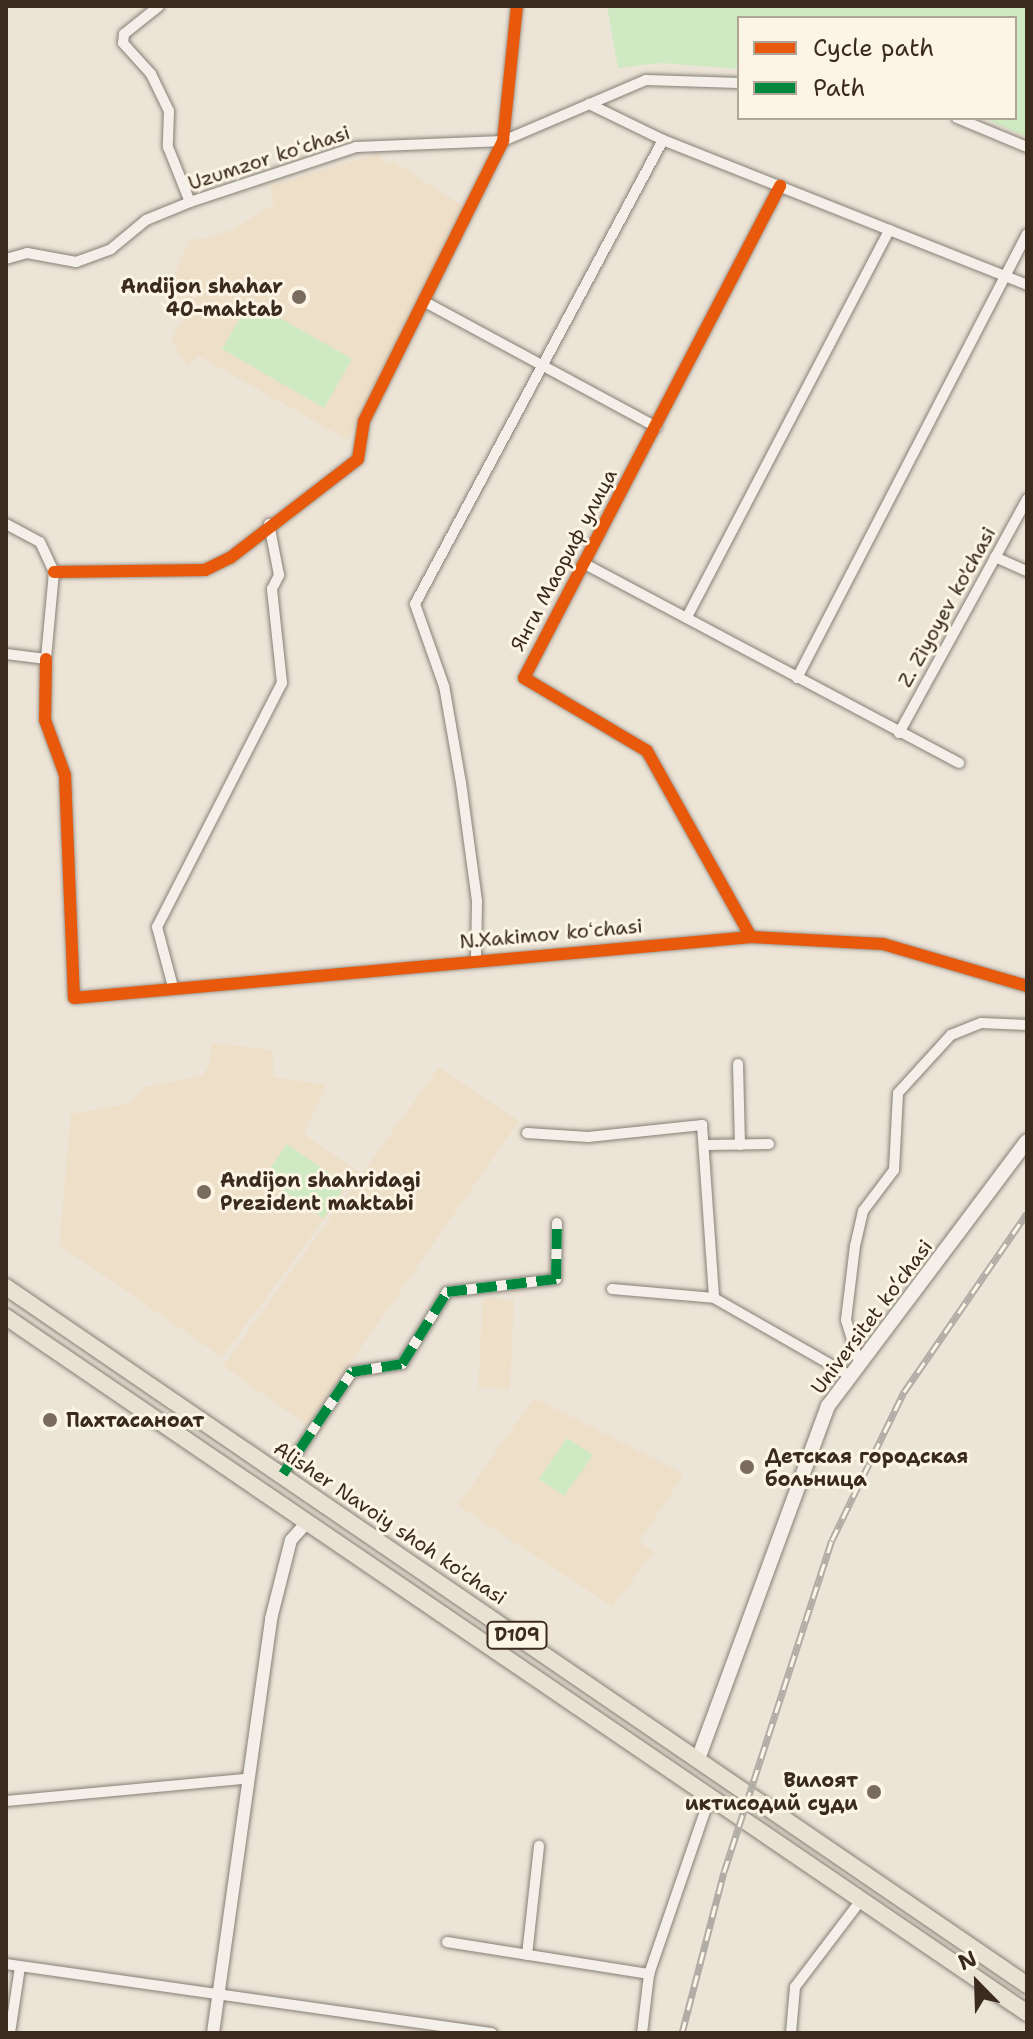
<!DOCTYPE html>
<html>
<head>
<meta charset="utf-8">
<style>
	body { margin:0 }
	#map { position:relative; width:1033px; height:2039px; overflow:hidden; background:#ece4d7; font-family:"Shantell Sans",sans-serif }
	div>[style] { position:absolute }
	.built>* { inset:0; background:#eedfc9 }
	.green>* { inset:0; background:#cfeac2 }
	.roads { filter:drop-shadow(0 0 2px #867f76) drop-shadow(0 0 2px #867f76) }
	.minor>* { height:10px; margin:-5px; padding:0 5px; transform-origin:5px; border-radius:5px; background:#f4f0e9 }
	.tertiary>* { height:12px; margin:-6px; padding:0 6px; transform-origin:6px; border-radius:6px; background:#f4f0e9 }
	.secondary>* { height:14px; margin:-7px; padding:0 7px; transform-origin:7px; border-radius:7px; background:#f4f0e9 }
	.primary>* { height:16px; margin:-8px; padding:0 8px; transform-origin:8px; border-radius:8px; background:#e9e2d3 }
	.rail>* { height:7px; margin-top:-3.5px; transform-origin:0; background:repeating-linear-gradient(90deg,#fcf5e5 0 12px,#b1ada6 0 24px); box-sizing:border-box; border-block:2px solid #b1ada6 }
	.quiet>* { height:10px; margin-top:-5px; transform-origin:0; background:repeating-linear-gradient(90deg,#00873e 0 20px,transparent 0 30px) }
	.cycleway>* { height:12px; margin:-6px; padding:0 6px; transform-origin:6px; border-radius:6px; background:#e8590c }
	.dots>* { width:22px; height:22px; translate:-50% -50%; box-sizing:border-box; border:4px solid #fcf5e5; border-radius:50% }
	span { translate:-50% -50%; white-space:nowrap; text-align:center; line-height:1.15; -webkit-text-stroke:6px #fcf5e5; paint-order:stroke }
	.shield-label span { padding:2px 6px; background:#fcf5e5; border:2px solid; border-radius:6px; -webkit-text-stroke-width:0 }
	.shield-label { font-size:18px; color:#3b2a1e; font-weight:700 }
	.street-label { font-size:20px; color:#3b2a1e }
	.poi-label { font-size:20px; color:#3b2a1e; font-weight:700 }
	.right { translate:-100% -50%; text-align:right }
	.left { translate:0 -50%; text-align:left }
	.frame { position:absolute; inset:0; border:8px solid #3b2a1e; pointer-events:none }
	.legend { position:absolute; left:737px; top:16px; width:280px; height:104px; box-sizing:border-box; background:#fcf5e5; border:2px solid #afa495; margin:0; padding:10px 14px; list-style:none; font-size:24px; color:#3b2a1e }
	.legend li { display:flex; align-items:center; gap:16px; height:40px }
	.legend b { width:40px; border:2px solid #afa495 }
	.north { position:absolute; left:937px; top:1943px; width:80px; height:80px; -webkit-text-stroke:6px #fcf5e5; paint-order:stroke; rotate:337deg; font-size:22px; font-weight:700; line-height:32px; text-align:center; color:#3b2a1e }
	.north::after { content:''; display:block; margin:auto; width:28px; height:36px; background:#3b2a1e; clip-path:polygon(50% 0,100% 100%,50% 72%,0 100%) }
</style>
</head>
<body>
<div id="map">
	<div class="built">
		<i style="clip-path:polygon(380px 153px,384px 164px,393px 161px,464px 207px,348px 440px,199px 356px,187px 365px,171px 339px,191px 304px,167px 291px,191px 237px,199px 240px,231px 230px,274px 204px,270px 186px)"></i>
		<i style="clip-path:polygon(212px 1043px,273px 1050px,273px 1077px,326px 1085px,304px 1134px,359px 1172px,222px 1357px,59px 1245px,71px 1114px,130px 1103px,144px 1087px,201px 1076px,209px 1066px)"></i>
		<i style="clip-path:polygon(439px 1067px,519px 1121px,307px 1425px,223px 1366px)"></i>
		<i style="clip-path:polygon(483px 1298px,514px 1300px,510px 1389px,478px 1388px)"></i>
		<i style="clip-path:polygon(534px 1398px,684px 1474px,639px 1542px,654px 1551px,612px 1607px,458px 1505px)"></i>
	</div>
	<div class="green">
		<i style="clip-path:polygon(607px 6px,1027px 6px,1027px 137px,983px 118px,1015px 118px,1015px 18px,739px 18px,739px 69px,661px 63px,618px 68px)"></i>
		<i style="clip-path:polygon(250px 301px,352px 359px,324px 408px,222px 349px)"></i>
		<i style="clip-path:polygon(287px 1144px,346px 1185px,323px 1218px,264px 1177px)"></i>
		<i style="clip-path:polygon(567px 1438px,593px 1455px,564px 1496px,539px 1479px)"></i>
	</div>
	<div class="roads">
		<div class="minor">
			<i style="left:159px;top:6px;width:45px;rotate:141.3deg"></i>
			<i style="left:124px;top:34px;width:9px;rotate:96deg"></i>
			<i style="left:123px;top:43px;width:42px;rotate:47.9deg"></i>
			<i style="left:151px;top:74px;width:41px;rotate:64.1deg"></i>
			<i style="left:169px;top:111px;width:36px;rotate:92deg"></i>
			<i style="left:168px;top:147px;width:59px;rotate:68.2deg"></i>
			<i style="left:589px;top:104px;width:82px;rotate:25.9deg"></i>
			<i style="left:663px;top:140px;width:392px;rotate:21.7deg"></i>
			<i style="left:957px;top:118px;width:76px;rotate:22.5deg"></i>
			<i style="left:6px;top:259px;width:22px;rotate:-16deg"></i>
			<i style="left:27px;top:253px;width:50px;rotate:10.4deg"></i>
			<i style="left:76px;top:262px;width:37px;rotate:-20deg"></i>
			<i style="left:111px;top:249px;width:45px;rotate:-39.6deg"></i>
			<i style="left:146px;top:220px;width:48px;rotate:-22.2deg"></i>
			<i style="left:190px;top:202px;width:175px;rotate:-18.3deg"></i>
			<i style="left:356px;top:147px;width:147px;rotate:-2.3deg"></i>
			<i style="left:503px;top:141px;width:155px;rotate:-23.1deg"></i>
			<i style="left:646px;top:80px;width:93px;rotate:1.8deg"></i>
			<i style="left:425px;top:302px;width:263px;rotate:28.4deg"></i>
			<i style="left:6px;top:524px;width:38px;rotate:28deg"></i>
			<i style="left:40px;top:542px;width:33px;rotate:65deg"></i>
			<i style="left:54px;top:572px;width:87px;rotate:95.3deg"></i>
			<i style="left:46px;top:659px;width:40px;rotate:-172.9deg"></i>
			<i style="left:995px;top:557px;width:35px;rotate:24deg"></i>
			<i style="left:583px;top:563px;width:426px;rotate:28deg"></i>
			<i style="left:54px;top:572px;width:151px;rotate:-0.8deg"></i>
			<i style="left:205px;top:570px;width:28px;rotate:-26deg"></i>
			<i style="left:230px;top:558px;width:162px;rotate:-37.7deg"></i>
			<i style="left:358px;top:459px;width:38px;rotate:-81deg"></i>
			<i style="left:364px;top:421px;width:313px;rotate:-63.6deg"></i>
			<i style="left:503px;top:141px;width:136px;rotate:-84.1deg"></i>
			<i style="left:687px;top:617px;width:437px;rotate:-62.4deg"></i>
			<i style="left:46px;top:659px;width:61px;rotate:90.9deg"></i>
			<i style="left:45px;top:720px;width:59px;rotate:70deg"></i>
			<i style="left:65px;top:775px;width:223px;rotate:87.7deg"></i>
			<i style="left:74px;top:998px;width:680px;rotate:-5.15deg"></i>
			<i style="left:751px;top:937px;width:132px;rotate:3deg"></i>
			<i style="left:883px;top:944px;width:150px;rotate:16.3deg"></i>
			<i style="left:797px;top:678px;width:500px;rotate:-62.62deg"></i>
			<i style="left:899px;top:733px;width:267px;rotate:-61.3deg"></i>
			<i style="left:751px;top:937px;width:213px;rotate:-119.2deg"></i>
			<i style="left:647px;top:751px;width:143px;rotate:-149.3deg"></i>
			<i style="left:524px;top:678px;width:555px;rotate:-62.51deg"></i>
			<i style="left:476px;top:959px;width:58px;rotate:-89deg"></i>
			<i style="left:477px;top:901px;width:119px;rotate:-97.7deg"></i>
			<i style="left:461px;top:783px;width:98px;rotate:-99.9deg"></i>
			<i style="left:444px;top:686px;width:87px;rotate:-109.5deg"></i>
			<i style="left:415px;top:604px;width:526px;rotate:-61.88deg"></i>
			<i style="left:173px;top:987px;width:62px;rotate:-104.9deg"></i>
			<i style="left:157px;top:927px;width:274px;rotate:-62.9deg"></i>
			<i style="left:282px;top:683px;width:95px;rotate:-96.1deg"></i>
			<i style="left:272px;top:589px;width:16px;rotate:-63deg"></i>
			<i style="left:279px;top:575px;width:52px;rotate:-101.1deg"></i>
			<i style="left:738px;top:1064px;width:81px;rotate:88.6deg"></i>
			<i style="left:527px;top:1133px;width:61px;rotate:3.8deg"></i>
			<i style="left:588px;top:1137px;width:115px;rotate:-6deg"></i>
			<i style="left:702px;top:1125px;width:173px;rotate:86deg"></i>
			<i style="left:707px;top:1145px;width:62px;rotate:-0.9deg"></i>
			<i style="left:612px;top:1289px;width:102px;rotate:5deg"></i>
			<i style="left:714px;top:1298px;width:155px;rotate:29.7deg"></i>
			<i style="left:859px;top:1363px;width:45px;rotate:-106.8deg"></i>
			<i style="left:846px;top:1320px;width:75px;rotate:-83.1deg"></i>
			<i style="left:855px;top:1246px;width:36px;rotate:-77deg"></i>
			<i style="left:863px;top:1211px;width:51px;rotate:-52.9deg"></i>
			<i style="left:894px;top:1170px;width:77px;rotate:-87deg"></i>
			<i style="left:898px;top:1093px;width:79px;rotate:-47.6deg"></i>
			<i style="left:951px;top:1035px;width:32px;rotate:-22deg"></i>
			<i style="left:981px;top:1023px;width:46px;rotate:2.5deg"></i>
			<i style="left:283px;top:1474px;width:123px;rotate:-55.9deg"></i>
			<i style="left:352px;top:1372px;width:51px;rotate:-9.1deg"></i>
			<i style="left:402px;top:1364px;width:85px;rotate:-58deg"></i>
			<i style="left:447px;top:1292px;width:110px;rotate:-6.8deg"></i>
			<i style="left:556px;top:1279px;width:56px;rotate:-89deg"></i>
			<i style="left:6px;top:1801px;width:240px;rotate:-5.3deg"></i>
			<i style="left:447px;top:1942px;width:205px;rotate:9deg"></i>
			<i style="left:527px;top:1955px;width:110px;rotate:-83.7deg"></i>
			<i style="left:6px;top:1964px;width:491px;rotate:8.1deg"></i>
			<i style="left:10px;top:2033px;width:67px;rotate:-81.4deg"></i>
			<i style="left:642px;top:2033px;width:59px;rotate:-83.2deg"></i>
			<i style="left:649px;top:1974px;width:187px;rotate:-71deg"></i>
			<i style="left:791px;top:2033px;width:46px;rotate:-85deg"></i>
			<i style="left:795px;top:1987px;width:109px;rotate:-52.8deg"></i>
		</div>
		<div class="tertiary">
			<i style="left:213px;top:2033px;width:418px;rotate:-82deg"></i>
			<i style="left:271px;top:1619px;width:81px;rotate:-75.8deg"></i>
			<i style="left:291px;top:1540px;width:24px;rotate:-48deg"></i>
		</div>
		<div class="secondary">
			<i style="left:698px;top:1759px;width:376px;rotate:-69.8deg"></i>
			<i style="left:828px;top:1406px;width:331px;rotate:-53.1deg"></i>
		</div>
		<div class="primary">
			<i style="left:6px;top:1287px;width:1237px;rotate:34.36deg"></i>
			<i style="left:6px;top:1317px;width:1236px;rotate:34.28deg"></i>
		</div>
	</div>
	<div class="rail">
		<i style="left:682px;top:2033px;width:166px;rotate:-75.4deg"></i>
		<i style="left:724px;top:1872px;width:349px;rotate:-72deg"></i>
		<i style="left:832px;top:1540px;width:165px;rotate:-64.1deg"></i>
		<i style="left:904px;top:1392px;width:217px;rotate:-55.5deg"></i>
	</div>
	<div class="quiet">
		<i style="left:283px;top:1474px;width:123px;rotate:-55.9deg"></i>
		<i style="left:352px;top:1372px;width:51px;rotate:-9.1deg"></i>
		<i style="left:402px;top:1364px;width:85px;rotate:-58deg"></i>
		<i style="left:447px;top:1292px;width:110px;rotate:-6.8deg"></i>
		<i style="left:556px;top:1279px;width:56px;rotate:-89deg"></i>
	</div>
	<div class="cycleway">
		<i style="left:54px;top:572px;width:151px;rotate:-0.8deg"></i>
		<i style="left:205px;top:570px;width:28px;rotate:-26deg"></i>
		<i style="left:230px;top:558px;width:162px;rotate:-37.7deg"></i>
		<i style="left:358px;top:459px;width:38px;rotate:-81deg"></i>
		<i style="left:364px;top:421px;width:313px;rotate:-63.6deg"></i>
		<i style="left:503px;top:141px;width:136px;rotate:-84.1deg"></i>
		<i style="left:46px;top:659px;width:61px;rotate:90.9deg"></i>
		<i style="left:45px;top:720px;width:59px;rotate:70deg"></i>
		<i style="left:65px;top:775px;width:223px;rotate:87.7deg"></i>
		<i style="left:74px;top:998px;width:680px;rotate:-5.15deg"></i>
		<i style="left:751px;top:937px;width:132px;rotate:3deg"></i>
		<i style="left:883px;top:944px;width:150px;rotate:16.3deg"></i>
		<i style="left:751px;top:937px;width:213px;rotate:-119.2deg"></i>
		<i style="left:647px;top:751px;width:143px;rotate:-149.3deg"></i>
		<i style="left:524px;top:678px;width:555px;rotate:-62.51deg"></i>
	</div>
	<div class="dots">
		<i style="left:299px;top:297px;background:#796b5f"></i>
		<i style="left:204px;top:1192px;background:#796b5f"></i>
		<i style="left:50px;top:1420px;background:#796b5f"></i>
		<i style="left:747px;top:1467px;background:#796b5f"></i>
		<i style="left:874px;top:1792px;background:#796b5f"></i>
	</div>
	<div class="shield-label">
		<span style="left:517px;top:1635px">D109</span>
	</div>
	<div class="street-label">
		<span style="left:269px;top:158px;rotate:-18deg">Uzumzor koʻchasi</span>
		<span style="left:564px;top:560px;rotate:-62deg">Янги Маориф улица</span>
		<span style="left:947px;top:607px;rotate:-61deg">Z. Ziyoyev ko'chasi</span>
		<span style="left:551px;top:934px;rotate:-5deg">N.Xakimov koʻchasi</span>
		<span style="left:872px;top:1317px;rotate:-53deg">Universitet kо‘chasi</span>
		<span style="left:390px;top:1523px;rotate:34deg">Alisher Navoiy shoh ko'chasi</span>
	</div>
	<div class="poi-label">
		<span class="right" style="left:283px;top:298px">Andijon shahar<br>40-maktab</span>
		<span class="left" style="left:220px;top:1192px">Andijon shahridagi<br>Prezident maktabi</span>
		<span class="left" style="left:66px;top:1420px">Пахтасаноат</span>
		<span class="left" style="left:765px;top:1468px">Детская городская<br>больница</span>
		<span class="right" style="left:858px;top:1792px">Вилоят<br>иктисодий суди</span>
	</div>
	<div class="frame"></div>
	<ul class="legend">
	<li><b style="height:10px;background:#e8590c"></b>Cycle path</li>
	<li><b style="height:10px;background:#00873e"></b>Path</li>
	</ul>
	<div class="north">N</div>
</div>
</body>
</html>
